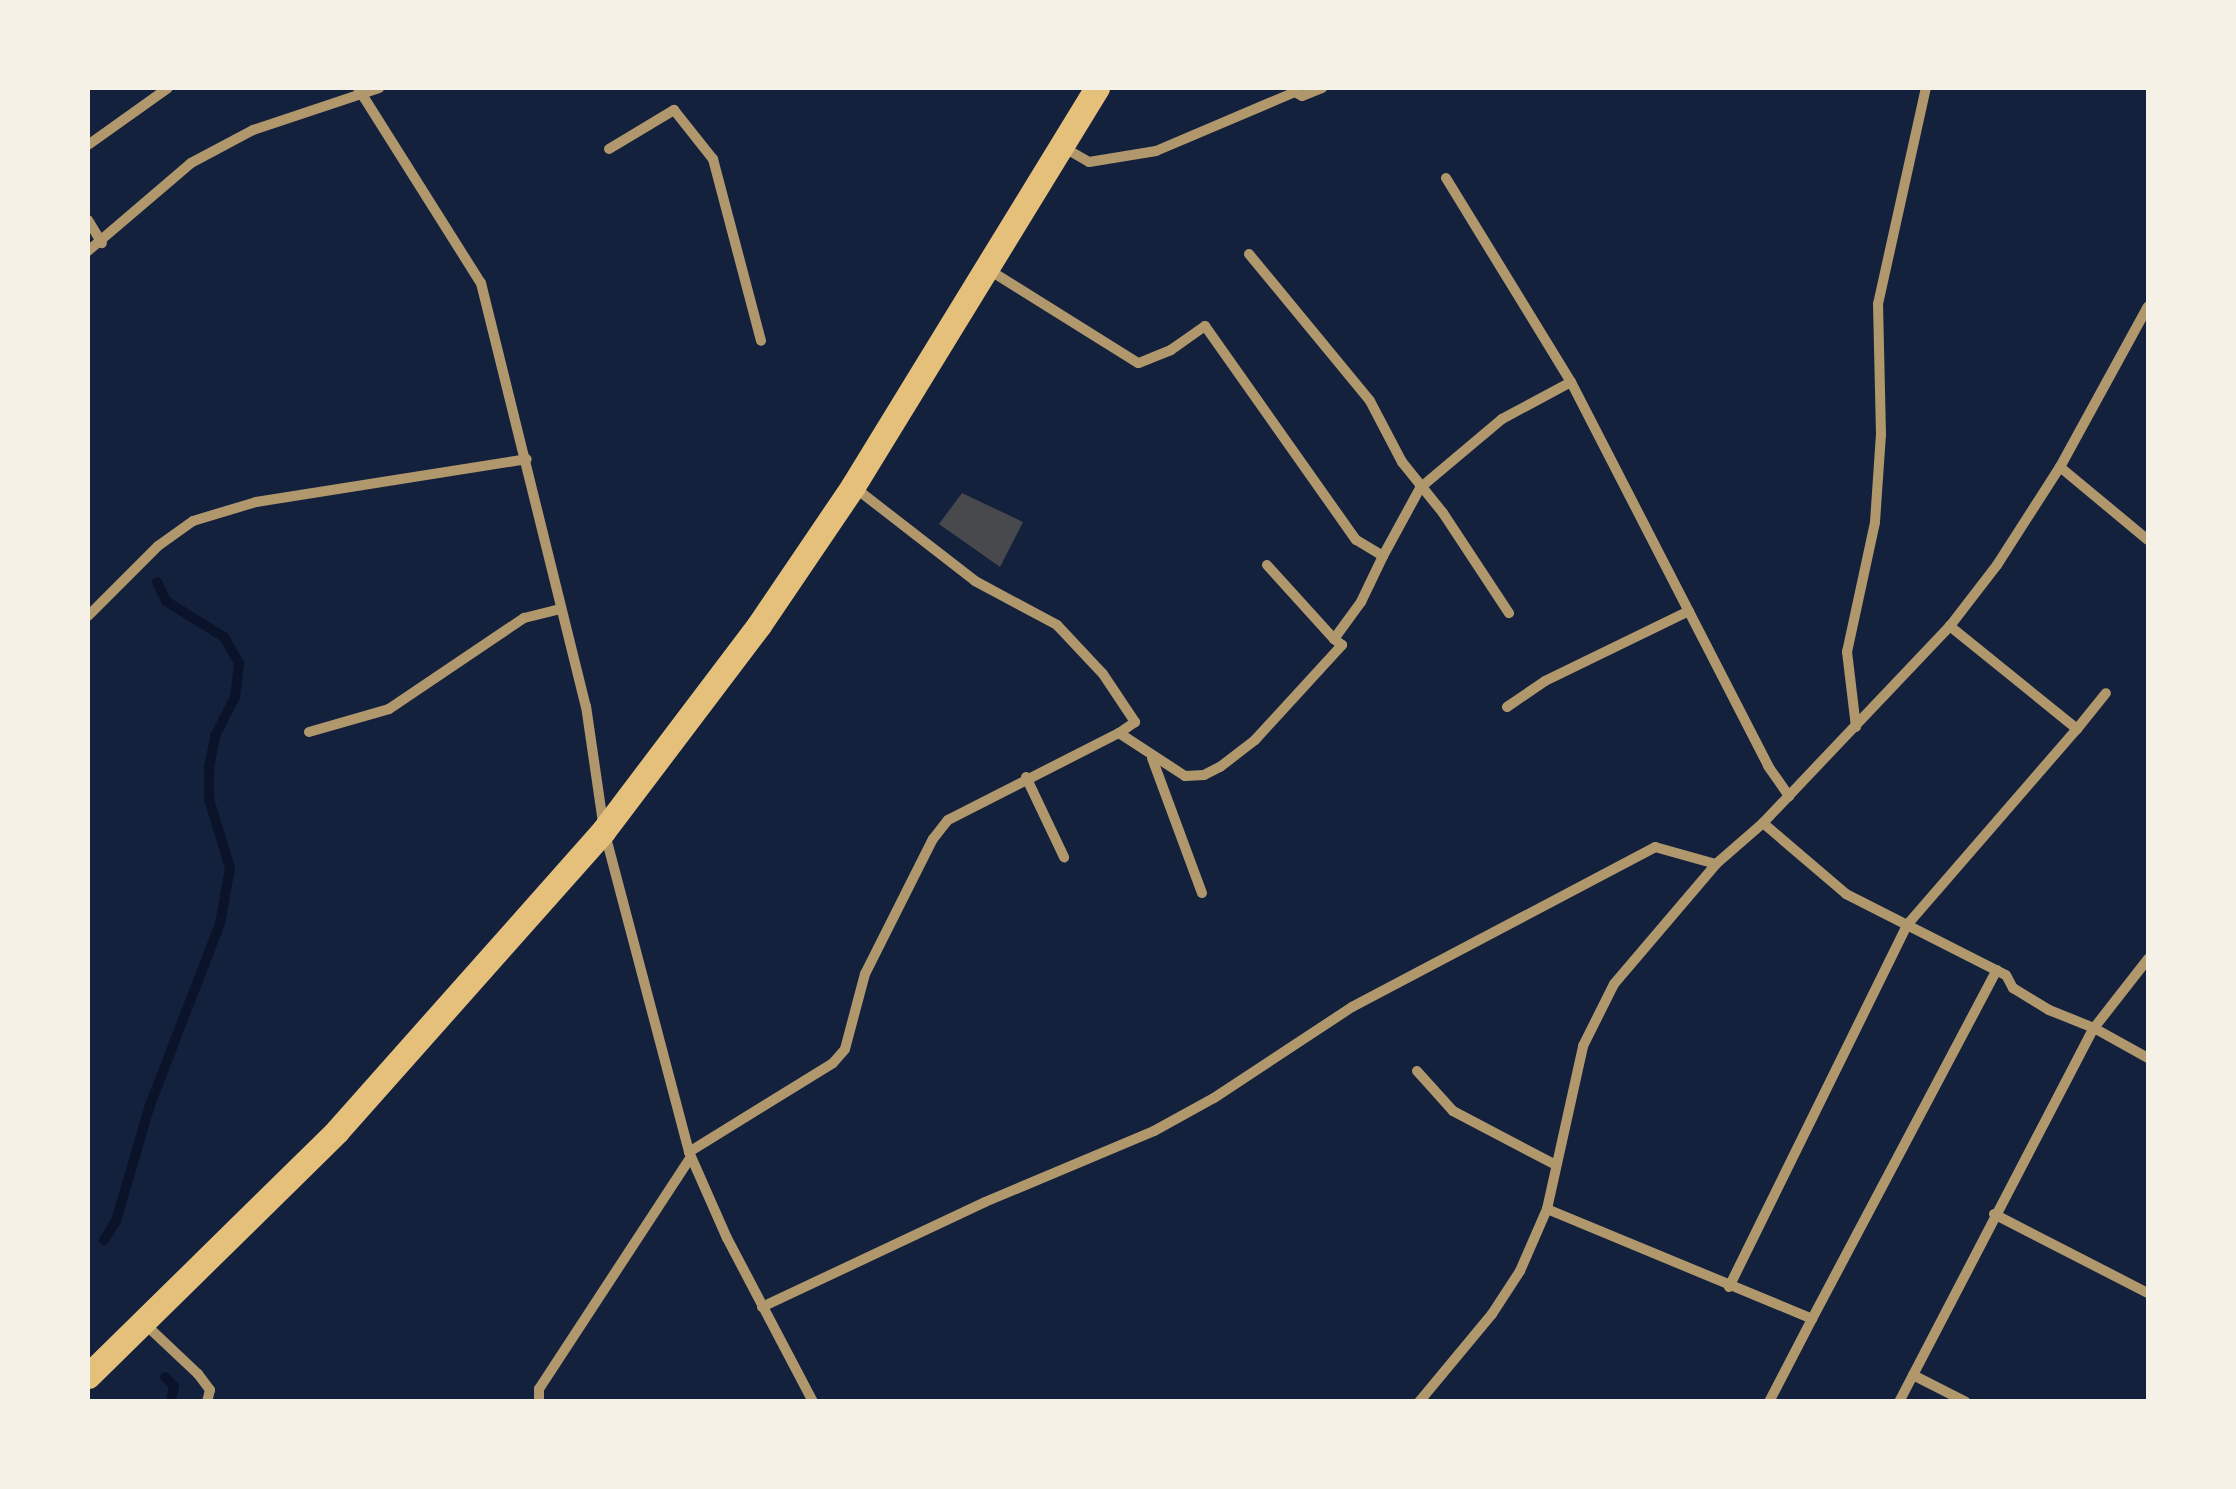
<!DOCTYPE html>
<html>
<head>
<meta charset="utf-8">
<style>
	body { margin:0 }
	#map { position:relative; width:2236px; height:1489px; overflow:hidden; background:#14213d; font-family:Barlow,sans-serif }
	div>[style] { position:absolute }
	.stream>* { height:10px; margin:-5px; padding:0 5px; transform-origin:5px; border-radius:5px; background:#0b132b }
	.building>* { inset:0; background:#48494c }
	.minor>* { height:10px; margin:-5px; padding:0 5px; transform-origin:5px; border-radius:5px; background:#b1986c }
	.trunk>* { height:25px; margin:-12.5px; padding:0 12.5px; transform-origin:12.5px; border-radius:12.5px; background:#e5c07b }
	span { translate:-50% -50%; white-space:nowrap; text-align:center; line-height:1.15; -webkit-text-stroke:10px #f6f1e7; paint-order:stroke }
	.frame { position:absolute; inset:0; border:90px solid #f6f1e7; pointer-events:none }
</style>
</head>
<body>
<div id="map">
	<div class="stream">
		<i style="left:104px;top:1240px;width:22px;rotate:-58deg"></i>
		<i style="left:116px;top:1221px;width:121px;rotate:-73.7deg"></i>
		<i style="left:150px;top:1105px;width:194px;rotate:-68.9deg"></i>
		<i style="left:220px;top:924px;width:57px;rotate:-79.9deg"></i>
		<i style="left:230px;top:868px;width:72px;rotate:-106.9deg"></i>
		<i style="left:209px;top:799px;width:31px;rotate:-90deg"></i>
		<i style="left:209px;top:768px;width:33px;rotate:-79deg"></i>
		<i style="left:215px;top:736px;width:44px;rotate:-62.9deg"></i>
		<i style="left:235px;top:697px;width:34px;rotate:-83deg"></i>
		<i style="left:239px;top:663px;width:30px;rotate:-120deg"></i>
		<i style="left:224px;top:637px;width:68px;rotate:-148.2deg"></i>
		<i style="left:166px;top:601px;width:21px;rotate:-115deg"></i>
		<i style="left:165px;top:1377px;width:13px;rotate:45deg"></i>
		<i style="left:174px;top:1386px;width:16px;rotate:101deg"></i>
	</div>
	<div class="building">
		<i style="clip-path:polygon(962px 493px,1023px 522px,1000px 567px,939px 524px)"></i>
	</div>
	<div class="minor">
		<i style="left:358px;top:88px;width:231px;rotate:57.8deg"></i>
		<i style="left:481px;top:283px;width:436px;rotate:76.1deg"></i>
		<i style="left:586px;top:706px;width:125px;rotate:81.7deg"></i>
		<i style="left:604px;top:830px;width:333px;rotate:75.2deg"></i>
		<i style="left:689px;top:1152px;width:94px;rotate:66.2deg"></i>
		<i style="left:727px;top:1238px;width:185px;rotate:62.3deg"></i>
		<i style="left:88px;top:145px;width:98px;rotate:-35.5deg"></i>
		<i style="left:1063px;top:147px;width:30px;rotate:30deg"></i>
		<i style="left:1089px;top:162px;width:68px;rotate:-9.3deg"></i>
		<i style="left:1156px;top:151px;width:151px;rotate:-23deg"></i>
		<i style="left:1295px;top:92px;width:8px;rotate:30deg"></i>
		<i style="left:1302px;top:96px;width:22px;rotate:-22deg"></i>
		<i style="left:609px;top:149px;width:76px;rotate:-31deg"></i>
		<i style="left:674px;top:110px;width:63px;rotate:51.5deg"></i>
		<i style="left:713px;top:159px;width:188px;rotate:75.2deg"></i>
		<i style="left:1446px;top:178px;width:239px;rotate:58.5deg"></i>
		<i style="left:1571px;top:382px;width:432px;rotate:62.8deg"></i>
		<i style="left:1768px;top:766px;width:37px;rotate:55deg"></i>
		<i style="left:88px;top:220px;width:27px;rotate:59deg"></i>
		<i style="left:88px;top:251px;width:135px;rotate:-40.5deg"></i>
		<i style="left:191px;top:163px;width:70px;rotate:-28deg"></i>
		<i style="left:253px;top:130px;width:133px;rotate:-18.4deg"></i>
		<i style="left:1249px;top:254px;width:190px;rotate:50.5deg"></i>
		<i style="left:1370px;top:401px;width:69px;rotate:62.3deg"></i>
		<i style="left:1402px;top:462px;width:65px;rotate:51.2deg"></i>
		<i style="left:1443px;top:513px;width:120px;rotate:56.6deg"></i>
		<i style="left:2060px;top:467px;width:114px;rotate:39.7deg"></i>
		<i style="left:854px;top:487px;width:153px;rotate:37.8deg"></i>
		<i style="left:975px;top:581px;width:93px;rotate:28.2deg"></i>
		<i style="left:1057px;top:625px;width:67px;rotate:46.8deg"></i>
		<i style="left:1103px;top:674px;width:58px;rotate:56.3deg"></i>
		<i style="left:1135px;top:722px;width:19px;rotate:145deg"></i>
		<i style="left:1119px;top:733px;width:79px;rotate:33.1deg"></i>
		<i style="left:1185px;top:776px;width:19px;rotate:-3deg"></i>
		<i style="left:1204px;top:775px;width:18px;rotate:-27deg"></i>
		<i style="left:1220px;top:767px;width:44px;rotate:-37.6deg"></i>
		<i style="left:1255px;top:740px;width:129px;rotate:-47.5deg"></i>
		<i style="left:1342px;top:645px;width:10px;rotate:-143deg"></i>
		<i style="left:1334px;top:639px;width:46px;rotate:-53.9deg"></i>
		<i style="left:1361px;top:602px;width:51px;rotate:-64.4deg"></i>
		<i style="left:1383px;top:556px;width:31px;rotate:-149deg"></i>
		<i style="left:1356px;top:540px;width:262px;rotate:-125.2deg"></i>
		<i style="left:1205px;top:326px;width:42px;rotate:144.8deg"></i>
		<i style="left:1171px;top:350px;width:35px;rotate:158deg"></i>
		<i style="left:1138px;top:363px;width:176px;rotate:-148deg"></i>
		<i style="left:1383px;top:556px;width:77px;rotate:-61.4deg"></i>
		<i style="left:1420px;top:488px;width:107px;rotate:-40.1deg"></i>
		<i style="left:1502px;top:419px;width:78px;rotate:-28.2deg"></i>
		<i style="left:1267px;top:565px;width:100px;rotate:47.8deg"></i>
		<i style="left:88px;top:616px;width:99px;rotate:-45deg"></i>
		<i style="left:158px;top:546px;width:43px;rotate:-35.5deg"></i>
		<i style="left:193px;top:521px;width:66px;rotate:-16.8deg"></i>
		<i style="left:256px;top:502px;width:274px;rotate:-9deg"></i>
		<i style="left:1507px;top:707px;width:46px;rotate:-34.4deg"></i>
		<i style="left:1545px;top:681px;width:160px;rotate:-25.9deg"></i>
		<i style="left:1856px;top:727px;width:76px;rotate:-96.8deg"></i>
		<i style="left:1847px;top:652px;width:133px;rotate:-77.8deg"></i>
		<i style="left:1875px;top:522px;width:87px;rotate:-86.1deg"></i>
		<i style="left:1881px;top:435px;width:131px;rotate:-91.3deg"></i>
		<i style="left:1878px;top:304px;width:221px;rotate:-77.5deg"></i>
		<i style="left:2077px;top:729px;width:46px;rotate:-51.1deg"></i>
		<i style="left:309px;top:732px;width:83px;rotate:-16deg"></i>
		<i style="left:389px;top:709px;width:163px;rotate:-34deg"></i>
		<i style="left:524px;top:618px;width:38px;rotate:-14deg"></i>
		<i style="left:1152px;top:758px;width:144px;rotate:69.7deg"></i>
		<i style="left:1026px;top:777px;width:89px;rotate:64.6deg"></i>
		<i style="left:1763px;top:823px;width:109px;rotate:40.5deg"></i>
		<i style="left:1846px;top:894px;width:179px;rotate:26.9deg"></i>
		<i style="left:2006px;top:975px;width:15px;rotate:62deg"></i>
		<i style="left:2013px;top:988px;width:42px;rotate:31.4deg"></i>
		<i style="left:2049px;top:1010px;width:48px;rotate:21.8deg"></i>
		<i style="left:2094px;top:1028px;width:88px;rotate:-52deg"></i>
		<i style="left:1417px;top:1071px;width:54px;rotate:48deg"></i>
		<i style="left:1453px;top:1111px;width:116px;rotate:27.7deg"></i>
		<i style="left:689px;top:1152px;width:169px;rotate:-31.7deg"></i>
		<i style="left:833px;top:1063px;width:18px;rotate:-49deg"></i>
		<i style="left:845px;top:1049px;width:78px;rotate:-75.1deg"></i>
		<i style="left:865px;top:974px;width:151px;rotate:-63.3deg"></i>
		<i style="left:933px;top:839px;width:24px;rotate:-52deg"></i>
		<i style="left:948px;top:820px;width:192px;rotate:-27deg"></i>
		<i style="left:1547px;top:1209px;width:287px;rotate:22.5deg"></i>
		<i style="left:1812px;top:1319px;width:93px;rotate:117.4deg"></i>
		<i style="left:1994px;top:1214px;width:173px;rotate:27.2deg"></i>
		<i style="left:1729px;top:1287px;width:403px;rotate:-63.8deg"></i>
		<i style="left:1907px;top:925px;width:259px;rotate:-49.1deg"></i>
		<i style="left:2077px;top:729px;width:164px;rotate:-141deg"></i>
		<i style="left:762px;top:1307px;width:246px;rotate:-25.2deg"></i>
		<i style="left:985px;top:1202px;width:183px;rotate:-22.8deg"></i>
		<i style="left:1154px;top:1131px;width:68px;rotate:-28.8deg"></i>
		<i style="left:1214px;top:1098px;width:165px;rotate:-33.4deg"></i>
		<i style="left:1352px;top:1007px;width:343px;rotate:-27.8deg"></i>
		<i style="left:1655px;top:847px;width:63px;rotate:15.6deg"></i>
		<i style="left:1812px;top:1319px;width:395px;rotate:-62.1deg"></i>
		<i style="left:145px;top:1324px;width:73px;rotate:43.3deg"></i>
		<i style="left:198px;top:1374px;width:20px;rotate:53deg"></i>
		<i style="left:210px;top:1390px;width:12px;rotate:104deg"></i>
		<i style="left:1913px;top:1375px;width:59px;rotate:27deg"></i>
		<i style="left:539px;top:1402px;width:13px;rotate:-90deg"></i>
		<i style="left:539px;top:1389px;width:277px;rotate:-56.8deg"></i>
		<i style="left:1419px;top:1402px;width:114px;rotate:-50.3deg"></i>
		<i style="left:1492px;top:1314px;width:51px;rotate:-56.9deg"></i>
		<i style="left:1520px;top:1271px;width:68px;rotate:-66.5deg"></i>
		<i style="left:1547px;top:1209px;width:167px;rotate:-77.5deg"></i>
		<i style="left:1583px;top:1046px;width:69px;rotate:-63.4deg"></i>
		<i style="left:1614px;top:984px;width:157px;rotate:-49.6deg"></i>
		<i style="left:1716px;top:864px;width:62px;rotate:-41.1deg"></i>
		<i style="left:1763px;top:823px;width:272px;rotate:-46.5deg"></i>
		<i style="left:1950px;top:626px;width:77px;rotate:-52.4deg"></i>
		<i style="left:1997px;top:565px;width:117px;rotate:-57.3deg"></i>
		<i style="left:2060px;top:467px;width:183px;rotate:-61.3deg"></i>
		<i style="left:1899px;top:1402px;width:422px;rotate:-62.5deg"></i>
		<i style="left:2094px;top:1028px;width:62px;rotate:29.1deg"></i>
	</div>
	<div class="trunk">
		<i style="left:88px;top:1376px;width:349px;rotate:-44.5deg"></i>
		<i style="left:337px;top:1131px;width:402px;rotate:-48.4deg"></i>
		<i style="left:604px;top:830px;width:257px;rotate:-52.9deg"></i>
		<i style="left:759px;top:625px;width:168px;rotate:-55.9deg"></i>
		<i style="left:853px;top:486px;width:467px;rotate:-58.5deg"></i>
	</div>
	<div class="frame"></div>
</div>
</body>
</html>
